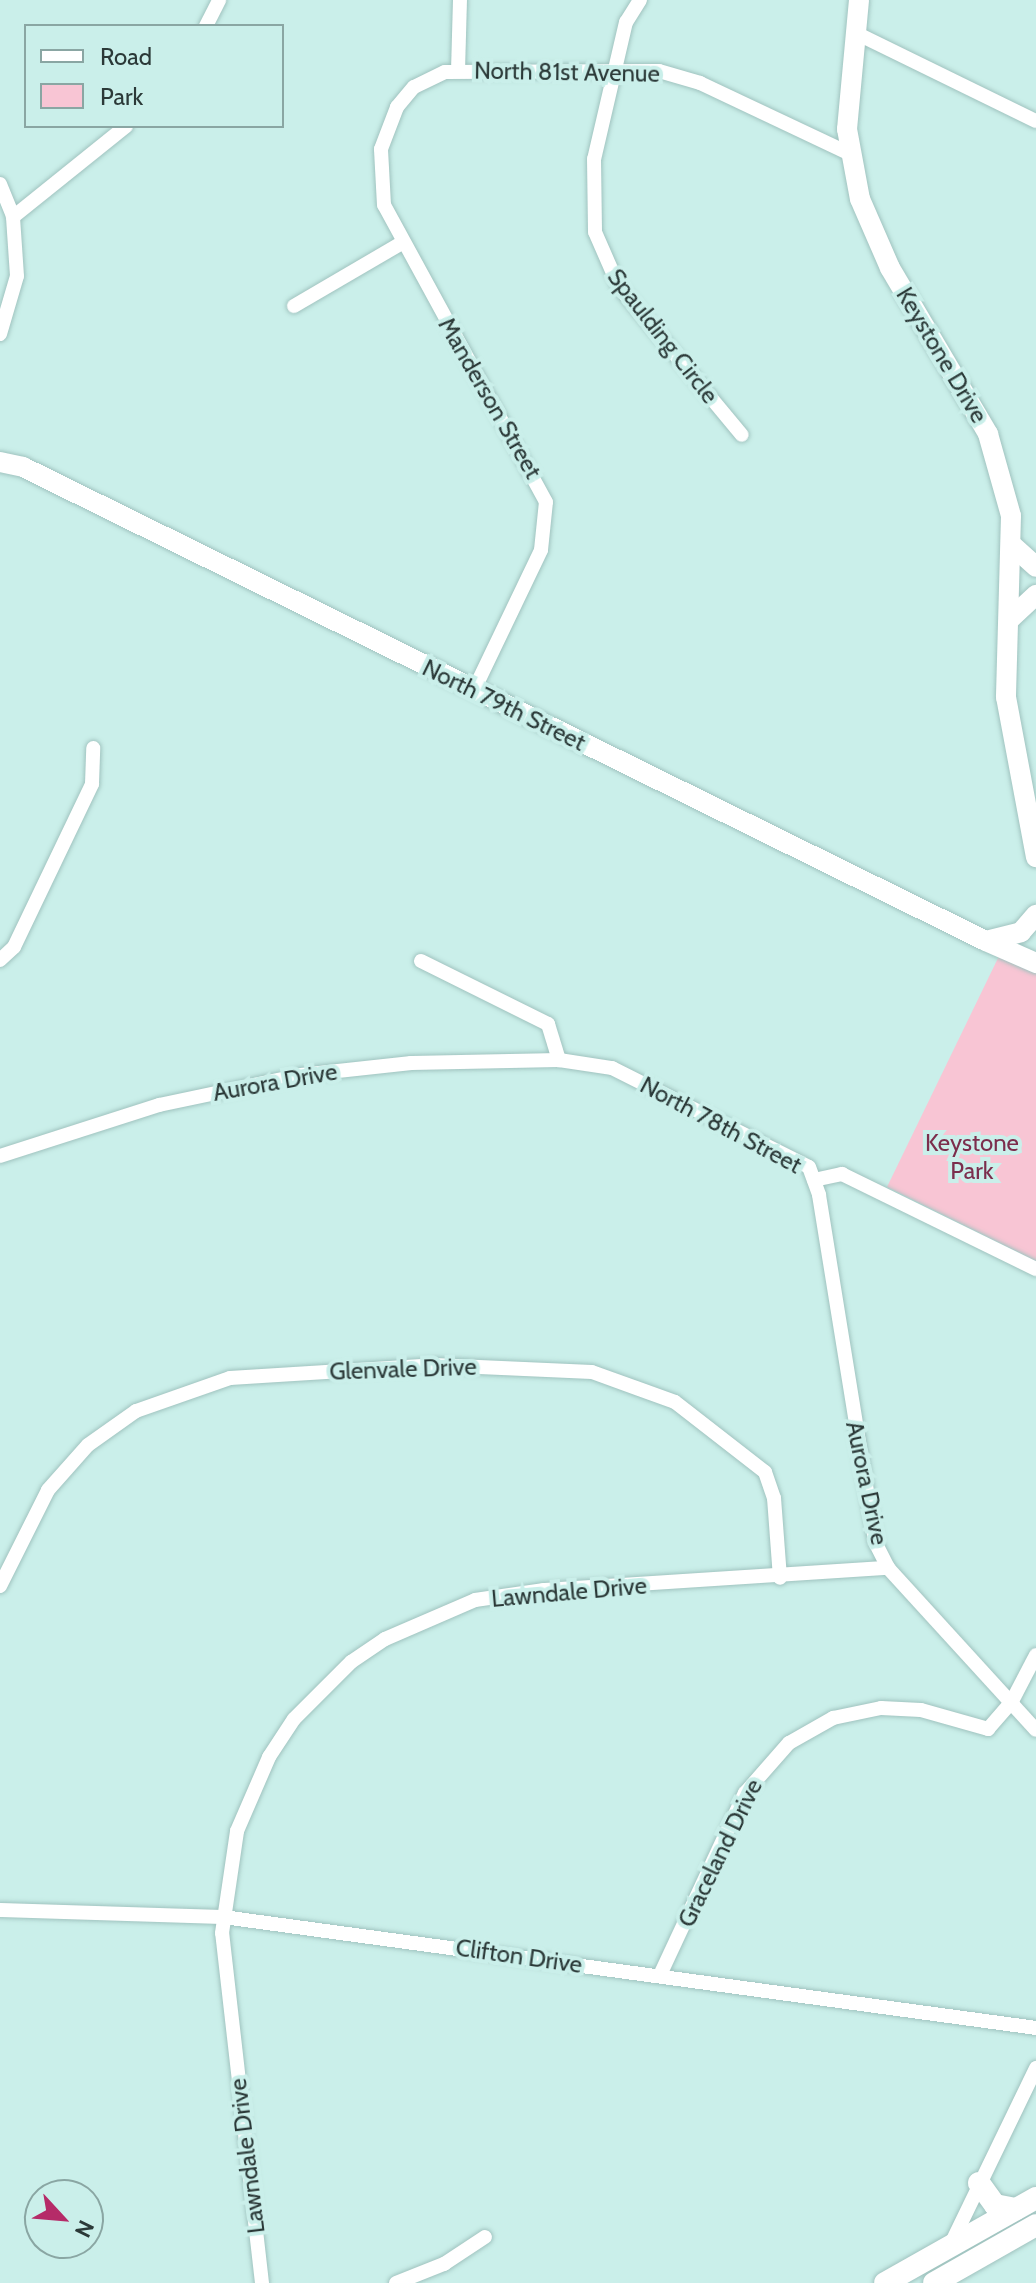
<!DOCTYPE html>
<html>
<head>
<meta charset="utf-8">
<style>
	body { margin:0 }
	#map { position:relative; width:1036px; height:2283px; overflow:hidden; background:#caefea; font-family:Cabin,sans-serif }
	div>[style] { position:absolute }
	.green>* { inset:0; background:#f8c5d4 }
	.roads { filter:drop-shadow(0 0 2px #a0c3bf) drop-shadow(0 0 2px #a0c3bf) }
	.street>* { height:14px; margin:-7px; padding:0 7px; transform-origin:7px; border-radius:7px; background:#fff }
	.secondary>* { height:20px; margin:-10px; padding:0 10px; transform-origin:10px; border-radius:10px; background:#fff }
	.primary>* { height:22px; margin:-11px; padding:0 11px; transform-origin:11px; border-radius:11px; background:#fff }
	span { translate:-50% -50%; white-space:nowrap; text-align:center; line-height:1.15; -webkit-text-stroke:8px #caefea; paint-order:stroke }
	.street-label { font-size:24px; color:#2b3938 }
	.park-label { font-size:24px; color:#7c2e4d }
	.legend { position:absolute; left:24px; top:24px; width:260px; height:104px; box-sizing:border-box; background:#caefea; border:2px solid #8aa6a3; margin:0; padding:10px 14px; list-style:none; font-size:24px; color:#2b3938 }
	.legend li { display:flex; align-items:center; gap:16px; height:40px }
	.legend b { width:40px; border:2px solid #8aa6a3 }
	.north { position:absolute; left:24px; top:2179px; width:80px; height:80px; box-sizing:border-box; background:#caefea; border:2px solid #8aa6a3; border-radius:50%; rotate:116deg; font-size:22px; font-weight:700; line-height:32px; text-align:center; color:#2b3938 }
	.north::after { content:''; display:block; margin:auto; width:28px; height:36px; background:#b52b68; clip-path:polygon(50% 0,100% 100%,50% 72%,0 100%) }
</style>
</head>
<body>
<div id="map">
	<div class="green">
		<i style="clip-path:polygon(1000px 954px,1036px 970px,1036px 1261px,887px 1187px)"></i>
	</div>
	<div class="roads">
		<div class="street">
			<i style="left:640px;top:0;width:26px;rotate:122deg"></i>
			<i style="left:626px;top:22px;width:141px;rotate:103.1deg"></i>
			<i style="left:594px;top:159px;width:73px;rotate:89.2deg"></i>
			<i style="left:595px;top:232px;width:60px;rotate:66.4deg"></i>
			<i style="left:619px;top:287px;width:192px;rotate:50.3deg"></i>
			<i style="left:206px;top:26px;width:29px;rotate:-63deg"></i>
			<i style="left:856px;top:33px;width:200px;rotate:26.1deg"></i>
			<i style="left:458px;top:71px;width:71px;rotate:-88.4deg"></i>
			<i style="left:0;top:184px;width:35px;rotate:68deg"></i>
			<i style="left:294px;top:306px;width:125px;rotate:-30.3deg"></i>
			<i style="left:0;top:334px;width:60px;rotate:-73.7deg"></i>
			<i style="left:17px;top:276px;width:59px;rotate:-93.9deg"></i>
			<i style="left:13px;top:217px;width:145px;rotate:-38.8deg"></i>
			<i style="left:474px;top:690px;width:155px;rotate:-64.4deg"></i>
			<i style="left:541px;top:550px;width:48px;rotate:-84.1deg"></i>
			<i style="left:546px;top:502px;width:338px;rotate:-118.6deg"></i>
			<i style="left:384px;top:205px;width:56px;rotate:-93.1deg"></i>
			<i style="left:381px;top:149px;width:45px;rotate:-69.1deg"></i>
			<i style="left:397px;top:107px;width:26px;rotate:-50deg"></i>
			<i style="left:414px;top:87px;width:34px;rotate:-26deg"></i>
			<i style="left:445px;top:72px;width:214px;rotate:-0.3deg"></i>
			<i style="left:659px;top:71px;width:43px;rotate:16.3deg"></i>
			<i style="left:700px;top:83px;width:166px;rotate:25.3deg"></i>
			<i style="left:0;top:960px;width:19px;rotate:-43deg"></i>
			<i style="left:14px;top:947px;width:181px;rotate:-64.4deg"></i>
			<i style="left:92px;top:784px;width:36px;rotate:-88deg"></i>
			<i style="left:421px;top:961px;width:142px;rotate:26.4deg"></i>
			<i style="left:548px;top:1024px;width:38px;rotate:73deg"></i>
			<i style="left:0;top:1156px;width:167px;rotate:-17.8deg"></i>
			<i style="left:159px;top:1105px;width:145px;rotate:-11.9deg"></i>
			<i style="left:301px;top:1075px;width:111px;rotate:-6.2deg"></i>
			<i style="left:411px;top:1063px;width:148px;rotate:-1.2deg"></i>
			<i style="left:559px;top:1060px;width:54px;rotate:8.6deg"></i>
			<i style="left:612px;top:1068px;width:220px;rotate:26.7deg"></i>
			<i style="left:809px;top:1167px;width:30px;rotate:70deg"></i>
			<i style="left:819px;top:1195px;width:351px;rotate:80.8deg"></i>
			<i style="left:875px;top:1542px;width:29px;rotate:63deg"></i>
			<i style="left:888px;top:1568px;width:219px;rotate:47.6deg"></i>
			<i style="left:814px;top:1180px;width:29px;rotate:-12deg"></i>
			<i style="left:842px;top:1174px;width:216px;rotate:26.1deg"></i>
			<i style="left:0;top:1586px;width:107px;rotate:-63.4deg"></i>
			<i style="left:48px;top:1490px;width:60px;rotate:-48.4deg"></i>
			<i style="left:88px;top:1445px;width:59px;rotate:-35.3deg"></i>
			<i style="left:136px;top:1411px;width:100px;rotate:-19.3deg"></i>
			<i style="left:230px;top:1378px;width:204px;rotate:-3.6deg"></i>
			<i style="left:434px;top:1365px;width:158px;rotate:2.5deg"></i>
			<i style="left:592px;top:1372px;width:88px;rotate:19.9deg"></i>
			<i style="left:675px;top:1402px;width:114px;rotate:37.9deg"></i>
			<i style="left:765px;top:1472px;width:28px;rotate:71deg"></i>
			<i style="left:774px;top:1498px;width:80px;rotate:85.7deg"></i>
			<i style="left:0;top:1910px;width:223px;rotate:1.8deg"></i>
			<i style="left:223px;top:1917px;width:821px;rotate:7.77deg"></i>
			<i style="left:660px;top:1975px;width:201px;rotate:-65deg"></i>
			<i style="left:745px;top:1793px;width:67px;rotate:-48.7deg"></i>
			<i style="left:789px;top:1743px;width:51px;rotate:-29.6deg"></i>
			<i style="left:833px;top:1718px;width:49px;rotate:-11.8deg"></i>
			<i style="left:881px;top:1708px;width:40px;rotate:2.9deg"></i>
			<i style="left:921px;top:1710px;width:70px;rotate:15.8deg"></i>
			<i style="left:988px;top:1729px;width:35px;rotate:-49deg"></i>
			<i style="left:1011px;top:1703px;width:54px;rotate:-62.5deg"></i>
			<i style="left:950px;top:2246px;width:198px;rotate:-64.2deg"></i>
			<i style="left:262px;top:2283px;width:352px;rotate:-96.5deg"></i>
			<i style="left:222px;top:1933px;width:103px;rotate:-81.6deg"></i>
			<i style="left:237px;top:1831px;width:81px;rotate:-66.6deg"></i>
			<i style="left:269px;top:1757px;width:45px;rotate:-56.7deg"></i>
			<i style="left:294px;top:1719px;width:81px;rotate:-45deg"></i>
			<i style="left:351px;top:1662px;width:41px;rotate:-34.1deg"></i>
			<i style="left:385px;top:1639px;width:98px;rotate:-23.4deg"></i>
			<i style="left:475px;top:1600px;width:70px;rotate:-8.2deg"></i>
			<i style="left:544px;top:1590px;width:345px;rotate:-3.7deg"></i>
			<i style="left:396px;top:2283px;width:52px;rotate:-21.6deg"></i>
			<i style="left:444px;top:2264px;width:49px;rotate:-33.4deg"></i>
		</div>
		<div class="secondary">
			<i style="left:859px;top:0;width:130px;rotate:95.3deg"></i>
			<i style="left:847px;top:129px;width:71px;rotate:79.5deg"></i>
			<i style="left:860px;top:199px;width:75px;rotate:66.5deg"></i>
			<i style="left:890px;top:268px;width:193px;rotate:59.4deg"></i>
			<i style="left:988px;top:434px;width:85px;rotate:74.3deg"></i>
			<i style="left:1011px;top:516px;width:181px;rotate:91.6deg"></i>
			<i style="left:1006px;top:697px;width:163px;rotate:79.4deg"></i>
			<i style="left:0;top:462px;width:24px;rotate:12deg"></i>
			<i style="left:23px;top:467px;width:1073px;rotate:26.21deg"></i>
			<i style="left:986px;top:941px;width:36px;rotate:-14deg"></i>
			<i style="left:1021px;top:932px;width:23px;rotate:-49deg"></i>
			<i style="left:1013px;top:546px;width:31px;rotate:42deg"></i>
			<i style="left:1009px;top:620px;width:37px;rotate:-43deg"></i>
			<i style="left:986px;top:941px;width:55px;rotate:23.7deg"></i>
		</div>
		<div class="primary">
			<i style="left:979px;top:2183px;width:27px;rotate:54deg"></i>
			<i style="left:995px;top:2205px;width:21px;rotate:11deg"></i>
			<i style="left:885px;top:2283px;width:173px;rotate:-29.4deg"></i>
			<i style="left:934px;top:2283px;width:117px;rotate:-29.6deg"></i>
		</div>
	</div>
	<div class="street-label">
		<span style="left:567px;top:72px;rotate:1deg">North 81st Avenue</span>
		<span style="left:663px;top:336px;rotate:52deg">Spaulding Circle</span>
		<span style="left:942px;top:355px;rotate:59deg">Keystone Drive</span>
		<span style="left:490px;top:398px;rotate:60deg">Manderson Street</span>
		<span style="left:504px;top:705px;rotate:26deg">North 79th Street</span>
		<span style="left:275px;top:1082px;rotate:-10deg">Aurora Drive</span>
		<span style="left:721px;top:1125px;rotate:28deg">North 78th Street</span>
		<span style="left:403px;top:1369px;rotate:-2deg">Glenvale Drive</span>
		<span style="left:867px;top:1483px;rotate:78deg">Aurora Drive</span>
		<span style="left:569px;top:1592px;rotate:-5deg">Lawndale Drive</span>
		<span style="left:720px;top:1853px;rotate:-64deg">Graceland Drive</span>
		<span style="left:519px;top:1956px;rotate:8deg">Clifton Drive</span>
		<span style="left:247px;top:2156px;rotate:-97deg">Lawndale Drive</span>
	</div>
	<div class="park-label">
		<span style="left:972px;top:1157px">Keystone<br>Park</span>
	</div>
	<ul class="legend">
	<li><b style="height:10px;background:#fff"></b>Road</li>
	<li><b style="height:22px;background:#f8c5d4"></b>Park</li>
	</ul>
	<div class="north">N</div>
</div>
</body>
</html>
